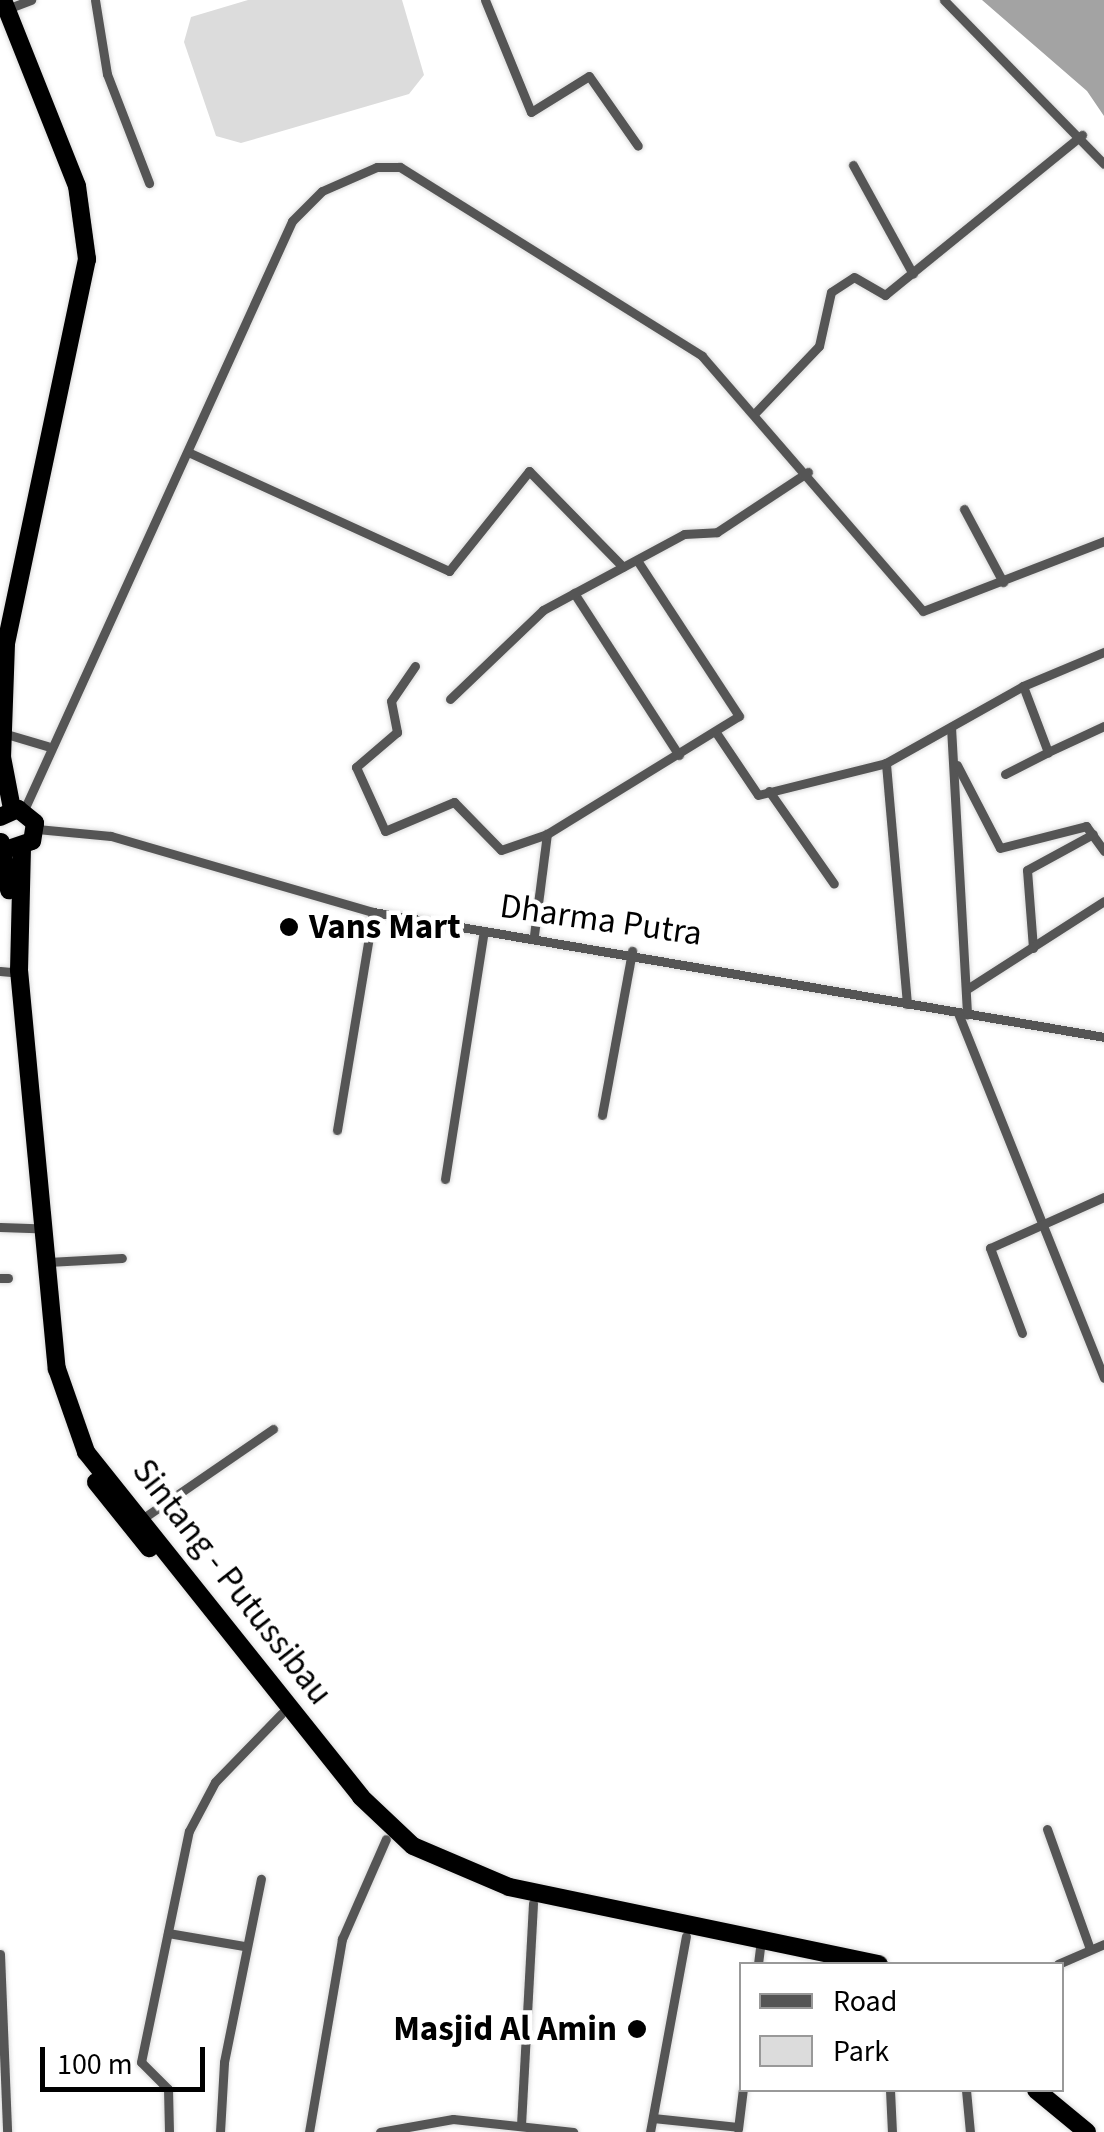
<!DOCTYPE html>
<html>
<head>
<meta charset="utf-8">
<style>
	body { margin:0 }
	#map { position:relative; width:1104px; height:2132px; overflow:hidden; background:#fff; font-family:"Source Sans 3",sans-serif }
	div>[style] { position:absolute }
	.green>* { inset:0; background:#dcdcdc }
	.water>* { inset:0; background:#a3a3a3 }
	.roads { filter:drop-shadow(0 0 2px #dbdbdb) drop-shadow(0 0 2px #dbdbdb) }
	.street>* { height:9px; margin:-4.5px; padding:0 4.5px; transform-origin:4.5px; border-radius:4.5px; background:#555 }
	.highway>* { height:18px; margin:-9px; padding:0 9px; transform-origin:9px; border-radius:9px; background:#000 }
	.dots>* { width:28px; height:28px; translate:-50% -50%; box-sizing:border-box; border:5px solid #fff; border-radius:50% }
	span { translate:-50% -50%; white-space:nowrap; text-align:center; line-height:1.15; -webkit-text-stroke:9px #fff; paint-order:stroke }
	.street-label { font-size:35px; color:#000 }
	.poi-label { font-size:35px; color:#000; font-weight:700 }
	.left { translate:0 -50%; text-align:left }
	.right { translate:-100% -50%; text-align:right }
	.legend { position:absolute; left:739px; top:1962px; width:325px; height:130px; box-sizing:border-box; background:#fff; border:2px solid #999; margin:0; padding:12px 18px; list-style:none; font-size:30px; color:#000 }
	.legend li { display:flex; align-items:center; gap:20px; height:50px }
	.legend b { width:50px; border:2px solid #999 }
	.scale { position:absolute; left:40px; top:2047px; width:165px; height:45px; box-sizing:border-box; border:5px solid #000; border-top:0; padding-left:12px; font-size:30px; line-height:35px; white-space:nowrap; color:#000; -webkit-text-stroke:8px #fff; paint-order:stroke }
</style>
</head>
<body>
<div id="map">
	<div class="green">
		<i style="clip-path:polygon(248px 0,402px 0,424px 75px,409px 94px,241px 143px,216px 136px,184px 42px,191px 17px)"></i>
	</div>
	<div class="water">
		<i style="clip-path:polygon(982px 0,1104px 0,1104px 116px,1087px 91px)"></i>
	</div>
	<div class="roads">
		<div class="street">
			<i style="left:95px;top:0;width:75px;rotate:80.8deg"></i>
			<i style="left:107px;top:74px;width:117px;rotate:68.9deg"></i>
			<i style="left:485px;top:0;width:121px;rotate:67.7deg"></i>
			<i style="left:531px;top:112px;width:68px;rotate:-31.8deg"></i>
			<i style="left:589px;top:76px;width:85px;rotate:55deg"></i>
			<i style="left:944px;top:0;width:229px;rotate:45.7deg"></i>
			<i style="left:7px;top:9px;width:26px;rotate:-21deg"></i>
			<i style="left:853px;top:165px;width:124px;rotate:61.2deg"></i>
			<i style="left:756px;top:412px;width:91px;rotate:-46.3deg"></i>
			<i style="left:819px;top:346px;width:55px;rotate:-77.5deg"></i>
			<i style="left:831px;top:292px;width:27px;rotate:-33deg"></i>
			<i style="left:854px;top:277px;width:36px;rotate:30deg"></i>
			<i style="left:885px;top:295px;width:254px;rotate:-39.1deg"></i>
			<i style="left:188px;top:452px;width:287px;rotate:24.5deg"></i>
			<i style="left:449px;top:571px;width:128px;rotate:-51.3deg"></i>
			<i style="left:529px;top:471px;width:134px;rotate:45.6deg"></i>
			<i style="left:964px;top:509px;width:83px;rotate:61.9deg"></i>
			<i style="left:574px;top:593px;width:193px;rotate:57.1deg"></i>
			<i style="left:415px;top:666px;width:42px;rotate:124.4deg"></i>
			<i style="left:391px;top:701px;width:32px;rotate:79deg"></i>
			<i style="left:397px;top:732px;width:54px;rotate:139.5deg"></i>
			<i style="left:356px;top:767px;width:70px;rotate:65.6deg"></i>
			<i style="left:385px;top:831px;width:75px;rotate:-22.8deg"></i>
			<i style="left:454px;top:802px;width:67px;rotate:45.6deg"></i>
			<i style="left:501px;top:850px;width:49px;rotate:-19.2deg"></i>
			<i style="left:1023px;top:686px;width:88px;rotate:-22.8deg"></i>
			<i style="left:450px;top:699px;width:129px;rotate:-43.7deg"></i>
			<i style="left:543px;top:610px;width:160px;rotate:-28.3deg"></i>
			<i style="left:684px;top:534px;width:33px;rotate:-3deg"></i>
			<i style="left:717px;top:532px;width:109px;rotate:-33.4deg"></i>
			<i style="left:951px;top:727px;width:288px;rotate:86.8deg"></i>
			<i style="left:3px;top:733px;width:46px;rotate:16.5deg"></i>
			<i style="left:717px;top:734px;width:73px;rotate:56.1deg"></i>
			<i style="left:758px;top:795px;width:132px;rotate:-14deg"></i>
			<i style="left:957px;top:765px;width:93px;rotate:62.6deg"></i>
			<i style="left:1000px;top:848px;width:89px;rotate:-14.3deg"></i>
			<i style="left:1086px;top:826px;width:31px;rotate:54deg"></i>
			<i style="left:1005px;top:774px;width:48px;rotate:-27.1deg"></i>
			<i style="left:769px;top:791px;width:113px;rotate:55deg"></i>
			<i style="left:24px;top:810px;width:647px;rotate:-65.53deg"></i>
			<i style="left:292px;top:221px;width:42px;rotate:-45deg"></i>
			<i style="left:322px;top:191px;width:60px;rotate:-23.6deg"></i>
			<i style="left:377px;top:167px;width:23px"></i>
			<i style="left:400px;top:167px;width:356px;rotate:32deg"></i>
			<i style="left:702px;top:356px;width:337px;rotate:49.1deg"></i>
			<i style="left:923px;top:611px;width:194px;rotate:-21.1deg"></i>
			<i style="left:37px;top:829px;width:74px;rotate:5.4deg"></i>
			<i style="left:111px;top:836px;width:273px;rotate:16.2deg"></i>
			<i style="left:373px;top:912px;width:742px;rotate:9.7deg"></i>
			<i style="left:534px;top:935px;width:102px;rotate:-82.7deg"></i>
			<i style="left:547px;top:834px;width:225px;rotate:-31.6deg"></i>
			<i style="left:739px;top:716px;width:186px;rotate:-123.2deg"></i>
			<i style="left:1033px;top:948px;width:78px;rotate:-94.4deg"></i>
			<i style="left:1027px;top:870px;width:75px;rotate:-28.6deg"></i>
			<i style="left:0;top:971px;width:11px;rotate:5deg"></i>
			<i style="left:967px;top:989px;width:163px;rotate:-32.7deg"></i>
			<i style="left:907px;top:1004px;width:242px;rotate:-95deg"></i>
			<i style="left:886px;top:763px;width:157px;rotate:-29.3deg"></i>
			<i style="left:1023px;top:686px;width:71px;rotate:69.3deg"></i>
			<i style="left:1048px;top:752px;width:62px;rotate:-24.9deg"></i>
			<i style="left:958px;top:1013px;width:393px;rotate:68.2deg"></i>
			<i style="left:602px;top:1115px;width:167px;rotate:-79.6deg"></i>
			<i style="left:337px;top:1130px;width:221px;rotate:-80.6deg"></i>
			<i style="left:445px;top:1179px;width:251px;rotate:-81.1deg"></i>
			<i style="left:0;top:1227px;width:36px;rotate:2deg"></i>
			<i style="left:48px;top:1262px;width:74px;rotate:-3.1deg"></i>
			<i style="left:0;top:1278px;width:8px"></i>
			<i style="left:1022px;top:1333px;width:91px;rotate:-110.6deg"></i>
			<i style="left:990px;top:1248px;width:125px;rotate:-24.1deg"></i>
			<i style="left:142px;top:1519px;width:159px;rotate:-34.5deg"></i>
			<i style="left:1047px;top:1829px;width:127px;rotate:70.3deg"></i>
			<i style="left:168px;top:1933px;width:77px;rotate:9.7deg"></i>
			<i style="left:0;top:1954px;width:178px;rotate:87.7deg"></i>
			<i style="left:758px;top:1964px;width:26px;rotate:-83deg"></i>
			<i style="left:1058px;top:1964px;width:50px;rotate:-23.5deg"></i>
			<i style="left:890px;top:2090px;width:42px;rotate:87.3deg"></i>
			<i style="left:966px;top:2090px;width:42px;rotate:84.6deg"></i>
			<i style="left:653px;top:2118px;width:85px;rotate:6deg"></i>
			<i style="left:521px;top:2125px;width:222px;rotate:-86.9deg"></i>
			<i style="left:738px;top:2129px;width:39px;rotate:-83deg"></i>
			<i style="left:169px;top:2132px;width:43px;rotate:-91.3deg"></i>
			<i style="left:168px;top:2089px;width:38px;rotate:-135deg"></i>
			<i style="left:141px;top:2062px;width:236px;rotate:-78.3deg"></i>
			<i style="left:189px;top:1831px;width:55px;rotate:-62deg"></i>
			<i style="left:215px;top:1782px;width:95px;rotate:-45.9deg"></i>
			<i style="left:220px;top:2132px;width:70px;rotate:-86.7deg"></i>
			<i style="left:224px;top:2062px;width:187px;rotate:-78.6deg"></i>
			<i style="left:309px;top:2132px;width:196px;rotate:-80.3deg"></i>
			<i style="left:342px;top:1939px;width:109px;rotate:-66.3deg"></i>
			<i style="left:380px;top:2132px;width:74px;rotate:-10.1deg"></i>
			<i style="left:453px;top:2119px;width:121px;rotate:6.2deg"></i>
			<i style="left:650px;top:2132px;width:199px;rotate:-79.6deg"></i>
		</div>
		<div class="highway">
			<i style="left:3px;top:0;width:200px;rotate:68.3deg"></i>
			<i style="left:77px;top:186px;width:74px;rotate:82.2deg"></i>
			<i style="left:87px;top:259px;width:393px;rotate:101.9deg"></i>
			<i style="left:6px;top:644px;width:113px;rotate:92deg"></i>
			<i style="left:2px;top:757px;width:53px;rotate:79.1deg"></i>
			<i style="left:0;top:817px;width:20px;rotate:-24deg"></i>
			<i style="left:18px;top:809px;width:22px;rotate:39deg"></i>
			<i style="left:35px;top:823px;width:18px;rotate:99deg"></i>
			<i style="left:32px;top:841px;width:21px;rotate:161deg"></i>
			<i style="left:1px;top:842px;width:49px;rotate:80.5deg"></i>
			<i style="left:22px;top:848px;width:122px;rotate:91.4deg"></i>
			<i style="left:19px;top:970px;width:401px;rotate:84.6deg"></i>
			<i style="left:57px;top:1369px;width:88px;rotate:70.7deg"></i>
			<i style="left:86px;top:1452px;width:441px;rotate:51.4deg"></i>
			<i style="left:361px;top:1797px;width:71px;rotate:43.3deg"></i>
			<i style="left:413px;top:1846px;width:104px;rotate:23.1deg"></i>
			<i style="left:509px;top:1887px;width:378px;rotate:11.8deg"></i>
			<i style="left:96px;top:1482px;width:85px;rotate:51.2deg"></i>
			<i style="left:1036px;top:2090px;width:66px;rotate:39.5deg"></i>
		</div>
	</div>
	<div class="dots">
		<i style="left:289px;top:927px;background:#000"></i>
		<i style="left:637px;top:2029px;background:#000"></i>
	</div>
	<div class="street-label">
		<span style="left:601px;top:920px;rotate:8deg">Dharma Putra</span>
		<span style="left:232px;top:1582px;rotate:52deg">Sintang - Putussibau</span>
	</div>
	<div class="poi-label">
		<span class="left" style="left:309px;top:927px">Vans Mart</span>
		<span class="right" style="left:617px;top:2029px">Masjid Al Amin</span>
	</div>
	<ul class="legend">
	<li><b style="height:12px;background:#555"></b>Road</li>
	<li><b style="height:28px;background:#dcdcdc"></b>Park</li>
	</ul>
	<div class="scale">100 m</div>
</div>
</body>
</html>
